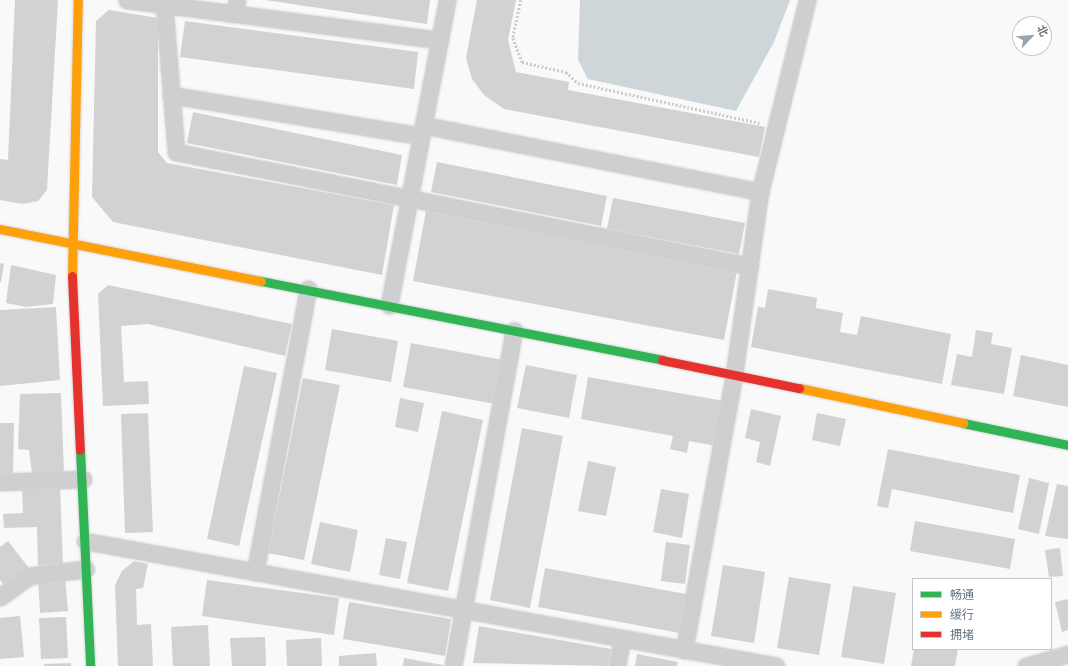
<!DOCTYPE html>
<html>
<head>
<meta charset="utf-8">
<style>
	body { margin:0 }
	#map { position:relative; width:1068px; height:666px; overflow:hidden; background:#f9f9f9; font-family:"Sofia Sans Condensed","Noto Sans SC",sans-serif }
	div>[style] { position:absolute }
	.water>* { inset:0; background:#ced6d9 }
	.building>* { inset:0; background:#d0d2d3 }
	.path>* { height:2.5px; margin-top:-1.25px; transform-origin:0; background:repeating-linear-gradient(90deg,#cbcccd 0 2px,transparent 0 4px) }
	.roads { filter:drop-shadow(0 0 1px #d5d6d7) drop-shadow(0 0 1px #d5d6d7) }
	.street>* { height:17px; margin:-8.5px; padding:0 8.5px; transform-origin:8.5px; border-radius:8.5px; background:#cecfd0 }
	.fast>* { height:9px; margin:-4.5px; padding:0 4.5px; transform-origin:4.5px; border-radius:4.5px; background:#30b455 }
	.slow>* { height:9px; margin:-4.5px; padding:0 4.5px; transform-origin:4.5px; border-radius:4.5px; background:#ff9f0a }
	.jam>* { height:9px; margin:-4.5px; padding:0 4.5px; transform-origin:4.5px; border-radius:4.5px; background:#e5322d }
	span { translate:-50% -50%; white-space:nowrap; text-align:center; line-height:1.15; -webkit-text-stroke:4px #fff; paint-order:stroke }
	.legend { position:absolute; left:912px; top:578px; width:140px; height:72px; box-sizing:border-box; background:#fff; border:1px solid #c1c8cd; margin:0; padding:5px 7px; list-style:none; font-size:12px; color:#657683 }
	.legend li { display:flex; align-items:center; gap:8px; height:20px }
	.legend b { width:20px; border:1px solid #c1c8cd }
	.north { position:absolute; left:1012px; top:16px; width:40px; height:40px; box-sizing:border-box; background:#fff; border:1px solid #c1c8cd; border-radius:50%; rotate:64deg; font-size:11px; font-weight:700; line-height:16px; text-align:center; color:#657683 }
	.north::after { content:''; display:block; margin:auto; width:14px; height:18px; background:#99a4ac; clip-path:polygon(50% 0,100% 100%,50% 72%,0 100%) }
</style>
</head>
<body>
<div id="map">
	<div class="water">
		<i style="clip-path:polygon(580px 0,790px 0,774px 42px,736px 111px,588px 79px,578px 60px)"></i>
	</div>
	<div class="building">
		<i style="clip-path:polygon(15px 0,58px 0,47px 190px,38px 201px,22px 204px,0 200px,0 159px,8px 160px)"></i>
		<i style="clip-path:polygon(265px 0,430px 0,427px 24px)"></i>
		<i style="clip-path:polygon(477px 0,516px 0,508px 40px,516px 72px,569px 82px,568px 90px,765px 127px,759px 157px,504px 109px,484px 95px,472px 79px,466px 58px)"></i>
		<i style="clip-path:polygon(109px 10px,158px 18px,158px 152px,167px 163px,394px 205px,382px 275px,113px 222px,92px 197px,96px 21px)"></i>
		<i style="clip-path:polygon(185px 21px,418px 52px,414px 89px,180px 57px)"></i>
		<i style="clip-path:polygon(193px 112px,402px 155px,397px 185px,187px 143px)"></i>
		<i style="clip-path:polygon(437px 162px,607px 196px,601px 226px,431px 192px)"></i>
		<i style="clip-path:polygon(613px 198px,745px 223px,739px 254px,607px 229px)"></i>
		<i style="clip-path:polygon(426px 211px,737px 271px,724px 340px,413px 281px)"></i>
		<i style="clip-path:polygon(0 263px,4px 264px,1px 282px,0 282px)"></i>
		<i style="clip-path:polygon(11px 265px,56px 275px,53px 304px,26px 307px,6px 303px)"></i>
		<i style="clip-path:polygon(108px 285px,292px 324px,285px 356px,148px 324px,121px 326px,124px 382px,148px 381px,149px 404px,103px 406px,98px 294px)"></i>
		<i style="clip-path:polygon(768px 289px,817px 298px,816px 308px,843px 313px,840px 332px,857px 335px,861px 316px,951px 334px,942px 384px,751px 347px,758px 307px,765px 308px)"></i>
		<i style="clip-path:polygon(56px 307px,60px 380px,0 386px,0 310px)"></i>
		<i style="clip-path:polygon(332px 329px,398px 341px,391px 382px,325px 370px)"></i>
		<i style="clip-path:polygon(976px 330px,993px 333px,991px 344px,1012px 348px,1004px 394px,951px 385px,957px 354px,972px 357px)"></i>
		<i style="clip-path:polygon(411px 343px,503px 360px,495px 404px,403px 387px)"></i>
		<i style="clip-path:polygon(1021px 355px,1068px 365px,1068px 407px,1013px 396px)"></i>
		<i style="clip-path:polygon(526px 365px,577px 375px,569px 418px,517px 408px)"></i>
		<i style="clip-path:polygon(244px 366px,277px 373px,239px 546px,207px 539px)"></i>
		<i style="clip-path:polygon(588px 377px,724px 401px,716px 446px,689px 441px,687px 453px,670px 449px,673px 436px,581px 419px)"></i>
		<i style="clip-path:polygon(303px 378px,340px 385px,304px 560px,268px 553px)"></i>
		<i style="clip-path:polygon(61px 393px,64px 474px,32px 474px,29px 450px,18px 449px,20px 394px)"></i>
		<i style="clip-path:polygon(400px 398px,424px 403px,418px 432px,395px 427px)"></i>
		<i style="clip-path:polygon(751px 409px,781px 416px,770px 466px,756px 462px,760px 442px,745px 438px)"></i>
		<i style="clip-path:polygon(442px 411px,483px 420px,448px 591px,407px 583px)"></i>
		<i style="clip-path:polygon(148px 413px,153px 532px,125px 533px,121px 414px)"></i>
		<i style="clip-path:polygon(817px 413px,846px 419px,840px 446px,812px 440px)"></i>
		<i style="clip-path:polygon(0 423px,14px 423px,13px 476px,0 475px)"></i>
		<i style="clip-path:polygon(522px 428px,563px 436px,530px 608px,490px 600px)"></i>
		<i style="clip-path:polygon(888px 449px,1020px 475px,1013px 513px,892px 489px,888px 508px,877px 506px)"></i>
		<i style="clip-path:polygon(588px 461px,616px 467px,606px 516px,578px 511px)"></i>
		<i style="clip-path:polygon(1029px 478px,1049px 483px,1039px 534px,1018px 529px)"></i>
		<i style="clip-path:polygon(1057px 484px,1068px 486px,1068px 539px,1045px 536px)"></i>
		<i style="clip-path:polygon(60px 486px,63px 564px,38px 566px,37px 527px,4px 528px,3px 514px,23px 513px,22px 488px)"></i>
		<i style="clip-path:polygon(661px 489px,689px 494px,682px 538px,653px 532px)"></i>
		<i style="clip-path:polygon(915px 521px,1015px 539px,1010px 569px,910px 551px)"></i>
		<i style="clip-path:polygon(320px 522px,358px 530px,350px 572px,311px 564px)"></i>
		<i style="clip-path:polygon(386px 538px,407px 542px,400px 579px,379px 575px)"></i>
		<i style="clip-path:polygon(8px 541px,29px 568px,5px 586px,0 580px,0 547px)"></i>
		<i style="clip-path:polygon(666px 542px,690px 545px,685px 584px,661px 581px)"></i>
		<i style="clip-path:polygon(1060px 548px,1063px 576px,1049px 577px,1045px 550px)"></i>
		<i style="clip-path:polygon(134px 561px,148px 564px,143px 588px,136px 589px,137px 625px,151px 624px,153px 666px,118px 666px,115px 585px,122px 571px)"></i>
		<i style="clip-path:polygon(723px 565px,765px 572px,754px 643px,711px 636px)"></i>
		<i style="clip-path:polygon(545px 568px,686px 594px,680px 633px,538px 607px)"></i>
		<i style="clip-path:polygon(65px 577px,68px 611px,40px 613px,38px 579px)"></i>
		<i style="clip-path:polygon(789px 577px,831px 584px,819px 655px,777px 648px)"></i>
		<i style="clip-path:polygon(207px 580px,339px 598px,334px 635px,202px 616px)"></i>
		<i style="clip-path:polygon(853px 586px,896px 593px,884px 664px,841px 657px)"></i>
		<i style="clip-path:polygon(1068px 599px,1068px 630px,1062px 632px,1055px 602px)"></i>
		<i style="clip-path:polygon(349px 602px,451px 619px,445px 656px,343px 639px)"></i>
		<i style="clip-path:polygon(20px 616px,24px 657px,0 659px,0 618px)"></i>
		<i style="clip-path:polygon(66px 617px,68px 658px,41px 659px,39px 618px)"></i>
		<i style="clip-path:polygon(208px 625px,210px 666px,173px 666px,171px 627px)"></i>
		<i style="clip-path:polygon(479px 626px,611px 649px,608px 666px,473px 663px)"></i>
		<i style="clip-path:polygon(265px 637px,266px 666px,232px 666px,230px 638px)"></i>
		<i style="clip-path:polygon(321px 638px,322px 666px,287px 666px,286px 640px)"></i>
		<i style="clip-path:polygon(914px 649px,958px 649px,955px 666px,911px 666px)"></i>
		<i style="clip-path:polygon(376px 653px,377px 666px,339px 666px,339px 656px)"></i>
		<i style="clip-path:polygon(637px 654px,678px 662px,677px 666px,635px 666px)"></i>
		<i style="clip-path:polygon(404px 658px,443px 665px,443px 666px,403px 666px)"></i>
		<i style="clip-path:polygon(71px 663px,71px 666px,44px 666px,44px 664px)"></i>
	</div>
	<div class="path">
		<i style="left:521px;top:0;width:39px;rotate:102deg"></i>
		<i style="left:513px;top:38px;width:26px;rotate:69deg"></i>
		<i style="left:522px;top:62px;width:45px;rotate:12.8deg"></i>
		<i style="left:566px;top:72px;width:16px;rotate:43deg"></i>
		<i style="left:578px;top:83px;width:186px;rotate:12.4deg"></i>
	</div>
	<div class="roads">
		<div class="street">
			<i style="left:127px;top:0;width:315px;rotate:7.3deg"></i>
			<i style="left:164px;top:5px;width:147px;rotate:85.3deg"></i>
			<i style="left:176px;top:152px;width:585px;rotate:11.23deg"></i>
			<i style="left:235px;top:14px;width:14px;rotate:-82deg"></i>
			<i style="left:171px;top:95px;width:253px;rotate:9.3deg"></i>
			<i style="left:423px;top:125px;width:344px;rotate:11.2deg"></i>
			<i style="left:389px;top:305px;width:310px;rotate:-79.2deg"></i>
			<i style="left:0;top:482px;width:83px;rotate:-2.1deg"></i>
			<i style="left:85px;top:541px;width:702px;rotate:10.25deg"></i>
			<i style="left:255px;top:572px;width:288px;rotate:-79.4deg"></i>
			<i style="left:0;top:597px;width:36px;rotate:-36deg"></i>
			<i style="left:29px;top:576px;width:57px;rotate:-7deg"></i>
			<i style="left:684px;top:650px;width:280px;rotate:-79.7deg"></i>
			<i style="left:734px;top:374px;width:184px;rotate:-81.9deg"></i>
			<i style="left:760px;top:192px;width:198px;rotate:-76.2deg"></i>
			<i style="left:453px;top:666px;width:341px;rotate:-79.7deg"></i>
			<i style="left:617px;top:666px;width:27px;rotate:-80deg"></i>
			<i style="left:1026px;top:666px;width:44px;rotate:-15.9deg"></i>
		</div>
		<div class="fast">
			<i style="left:261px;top:281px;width:409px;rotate:11.1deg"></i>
			<i style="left:963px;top:423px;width:107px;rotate:11.8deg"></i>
			<i style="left:80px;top:450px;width:216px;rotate:87.3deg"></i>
		</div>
		<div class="slow">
			<i style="left:0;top:229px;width:266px;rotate:11.3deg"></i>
			<i style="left:72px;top:276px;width:276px;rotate:-88.8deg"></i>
			<i style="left:799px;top:388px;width:168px;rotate:12deg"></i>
		</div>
		<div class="jam">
			<i style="left:72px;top:276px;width:174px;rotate:87.4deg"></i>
			<i style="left:662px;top:360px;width:140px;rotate:11.6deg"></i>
		</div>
	</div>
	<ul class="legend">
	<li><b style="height:5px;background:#30b455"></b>畅通</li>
	<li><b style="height:5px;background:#ff9f0a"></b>缓行</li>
	<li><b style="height:5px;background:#e5322d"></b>拥堵</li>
	</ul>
	<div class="north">北</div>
</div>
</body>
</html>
